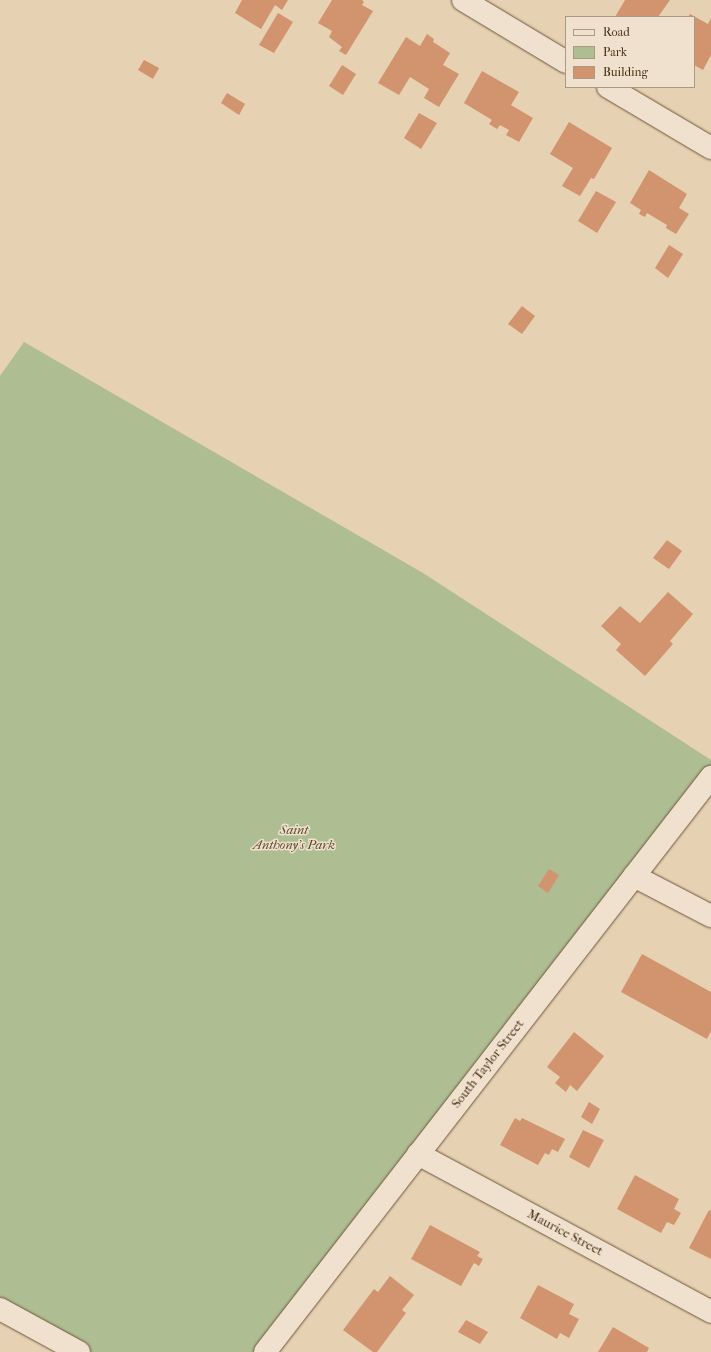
<!DOCTYPE html>
<html>
<head>
<meta charset="utf-8">
<style>
	body { margin:0 }
	#map { position:relative; width:711px; height:1352px; overflow:hidden; background:#e6d1b3; font-family:"IM FELL French Canon",serif }
	div>[style] { position:absolute }
	.green>* { inset:0; background:#aebd92 }
	.building>* { inset:0; background:#d2936f }
	.roads { filter:drop-shadow(0 0 1px #6e553a) drop-shadow(0 0 1px #6e553a) }
	.minor>* { height:22px; margin:-11px; padding:0 11px; transform-origin:11px; border-radius:11px; background:#efe1ce }
	span { translate:-50% -50%; white-space:nowrap; text-align:center; line-height:1.15; -webkit-text-stroke:3px #efe1ce; paint-order:stroke }
	.park-label { font-size:13px; color:#5b492c; font-style:italic }
	.street-label { font-size:13px; color:#462c12 }
	.legend { position:absolute; left:565px; top:16px; width:130px; height:72px; box-sizing:border-box; background:#efe1ce; border:1px solid #ab9983; margin:0; padding:5px 7px; list-style:none; font-size:12px; color:#462c12 }
	.legend li { display:flex; align-items:center; gap:8px; height:20px }
	.legend b { width:20px; border:1px solid #ab9983 }
</style>
</head>
<body>
<div id="map">
	<div class="green">
		<i style="clip-path:polygon(24px 342px,423px 573px,711px 760px,711px 777px,269px 1352px,79px 1352px,0 1309px,0 376px)"></i>
	</div>
	<div class="building">
		<i style="clip-path:polygon(242px 0,288px 0,282px 10px,275px 5px,261px 29px,235px 13px)"></i>
		<i style="clip-path:polygon(332px 0,362px 0,364px 2px,362px 5px,373px 11px,346px 55px,339px 51px,342px 47px,329px 37px,332px 31px,318px 23px)"></i>
		<i style="clip-path:polygon(625px 0,670px 0,658px 17px,615px 17px)"></i>
		<i style="clip-path:polygon(278px 13px,293px 22px,274px 53px,259px 45px)"></i>
		<i style="clip-path:polygon(690px 14px,708px 24px,711px 18px,711px 55px,703px 70px,694px 65px,694px 17px,688px 17px)"></i>
		<i style="clip-path:polygon(427px 34px,434px 39px,433px 42px,450px 53px,443px 65px,459px 74px,439px 107px,424px 98px,429px 89px,410px 77px,399px 95px,378px 83px,406px 37px,420px 46px)"></i>
		<i style="clip-path:polygon(144px 60px,159px 68px,153px 79px,138px 70px)"></i>
		<i style="clip-path:polygon(342px 65px,356px 74px,343px 95px,329px 86px)"></i>
		<i style="clip-path:polygon(482px 71px,519px 92px,511px 105px,533px 118px,519px 142px,506px 135px,509px 130px,500px 125px,497px 129px,489px 124px,492px 120px,464px 103px)"></i>
		<i style="clip-path:polygon(227px 93px,245px 104px,239px 115px,221px 103px)"></i>
		<i style="clip-path:polygon(419px 113px,437px 123px,421px 149px,404px 138px)"></i>
		<i style="clip-path:polygon(569px 122px,612px 148px,594px 179px,591px 178px,580px 196px,562px 186px,573px 168px,550px 154px)"></i>
		<i style="clip-path:polygon(649px 170px,687px 194px,679px 208px,689px 214px,676px 234px,666px 228px,667px 225px,647px 213px,645px 217px,639px 214px,641px 210px,630px 203px)"></i>
		<i style="clip-path:polygon(596px 191px,616px 202px,597px 233px,578px 221px)"></i>
		<i style="clip-path:polygon(669px 245px,683px 254px,668px 278px,655px 268px)"></i>
		<i style="clip-path:polygon(522px 306px,535px 316px,522px 334px,508px 324px)"></i>
		<i style="clip-path:polygon(667px 540px,682px 551px,669px 569px,653px 558px)"></i>
		<i style="clip-path:polygon(668px 592px,693px 614px,670px 641px,673px 644px,645px 676px,616px 650px,621px 644px,601px 626px,620px 606px,640px 623px)"></i>
		<i style="clip-path:polygon(549px 869px,559px 875px,548px 893px,538px 886px)"></i>
		<i style="clip-path:polygon(642px 954px,711px 992px,711px 1031px,707px 1039px,621px 992px)"></i>
		<i style="clip-path:polygon(574px 1032px,604px 1056px,577px 1091px,570px 1085px,566px 1092px,555px 1083px,560px 1077px,547px 1067px)"></i>
		<i style="clip-path:polygon(589px 1102px,600px 1109px,592px 1124px,581px 1117px)"></i>
		<i style="clip-path:polygon(515px 1118px,520px 1121px,522px 1118px,565px 1139px,558px 1152px,552px 1149px,549px 1155px,545px 1153px,538px 1165px,500px 1145px)"></i>
		<i style="clip-path:polygon(583px 1130px,604px 1140px,589px 1168px,569px 1157px)"></i>
		<i style="clip-path:polygon(635px 1175px,679px 1199px,674px 1209px,681px 1213px,674px 1225px,667px 1222px,661px 1233px,617px 1209px)"></i>
		<i style="clip-path:polygon(709px 1210px,711px 1211px,711px 1259px,689px 1248px)"></i>
		<i style="clip-path:polygon(430px 1225px,480px 1252px,477px 1256px,483px 1259px,479px 1266px,474px 1263px,461px 1286px,411px 1259px)"></i>
		<i style="clip-path:polygon(390px 1276px,414px 1295px,402px 1310px,406px 1313px,377px 1352px,373px 1352px,343px 1330px,374px 1289px,378px 1292px)"></i>
		<i style="clip-path:polygon(538px 1285px,574px 1304px,569px 1314px,579px 1319px,569px 1338px,560px 1333px,557px 1339px,520px 1318px)"></i>
		<i style="clip-path:polygon(466px 1320px,488px 1332px,480px 1344px,458px 1332px)"></i>
		<i style="clip-path:polygon(613px 1327px,649px 1348px,647px 1352px,598px 1352px)"></i>
	</div>
	<div class="roads">
		<div class="minor">
			<i style="left:463px;top:0;width:120px;rotate:31deg"></i>
			<i style="left:608px;top:87px;width:120px;rotate:30.6deg"></i>
			<i style="left:634px;top:876px;width:87px;rotate:27.5deg"></i>
			<i style="left:418px;top:1154px;width:333px;rotate:28.3deg"></i>
			<i style="left:0;top:1309px;width:90px;rotate:28.6deg"></i>
			<i style="left:265px;top:1352px;width:728px;rotate:-52.2deg"></i>
		</div>
	</div>
	<div class="park-label">
		<span style="left:294px;top:838px">Saint<br>Anthony's Park</span>
	</div>
	<div class="street-label">
		<span style="left:488px;top:1064px;rotate:-52deg">South Taylor Street</span>
		<span style="left:565px;top:1233px;rotate:28deg">Maurice Street</span>
	</div>
	<ul class="legend">
	<li><b style="height:5px;background:#efe1ce"></b>Road</li>
	<li><b style="height:11px;background:#aebd92"></b>Park</li>
	<li><b style="height:11px;background:#d2936f"></b>Building</li>
	</ul>
</div>
</body>
</html>
